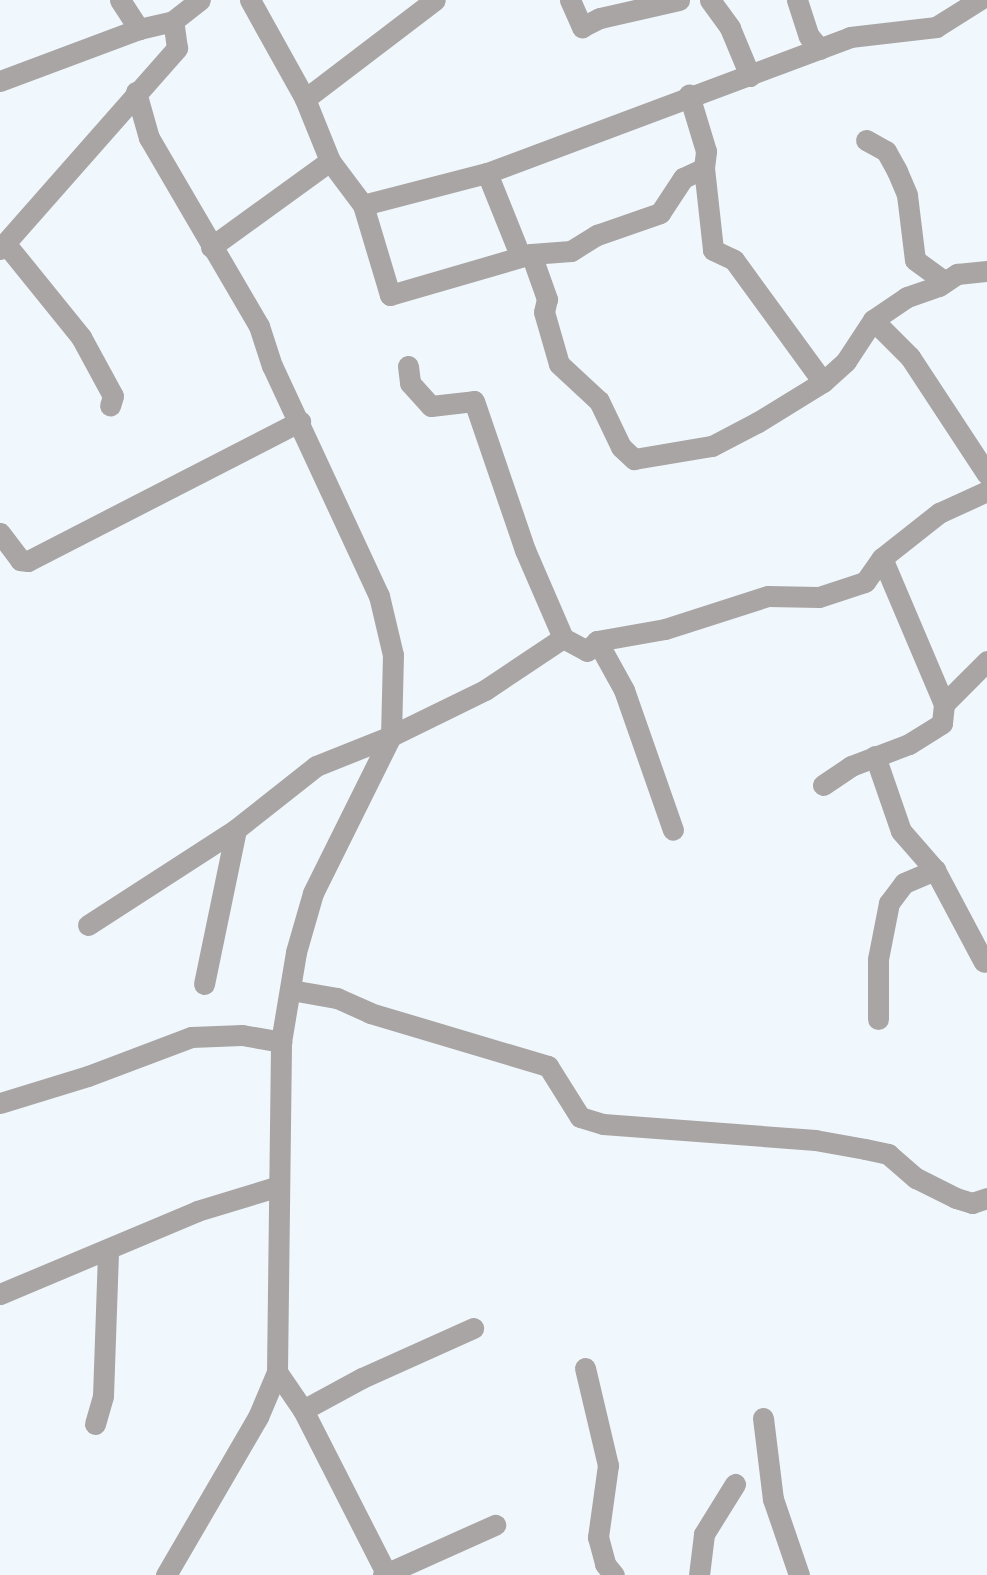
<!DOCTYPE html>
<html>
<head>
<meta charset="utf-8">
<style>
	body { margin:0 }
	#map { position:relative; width:987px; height:1575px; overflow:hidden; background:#f0f8fd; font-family:Quicksand,sans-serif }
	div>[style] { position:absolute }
	.minor>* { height:21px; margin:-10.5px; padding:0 10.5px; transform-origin:10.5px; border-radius:10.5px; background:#a9a5a4 }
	span { translate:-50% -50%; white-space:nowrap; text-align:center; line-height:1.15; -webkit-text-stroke:6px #fff; paint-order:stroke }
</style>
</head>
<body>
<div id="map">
	<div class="minor">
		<i style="left:120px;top:0;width:35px;rotate:57deg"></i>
		<i style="left:139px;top:29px;width:35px;rotate:-13deg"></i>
		<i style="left:250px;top:0;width:113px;rotate:60.9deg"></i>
		<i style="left:305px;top:99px;width:67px;rotate:68deg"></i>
		<i style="left:330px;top:161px;width:55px;rotate:53.1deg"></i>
		<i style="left:363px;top:205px;width:128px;rotate:-14.5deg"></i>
		<i style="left:487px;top:173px;width:388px;rotate:-20.5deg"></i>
		<i style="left:850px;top:37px;width:87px;rotate:-6.6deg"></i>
		<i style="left:936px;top:27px;width:51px;rotate:-32.1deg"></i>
		<i style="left:570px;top:0;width:30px;rotate:66deg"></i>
		<i style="left:582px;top:27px;width:20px;rotate:-27deg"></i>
		<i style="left:600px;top:18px;width:81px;rotate:-12.8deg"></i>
		<i style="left:710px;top:0;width:34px;rotate:54deg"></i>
		<i style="left:730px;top:28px;width:52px;rotate:67.4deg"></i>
		<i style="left:797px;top:0;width:38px;rotate:72deg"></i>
		<i style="left:809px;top:36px;width:17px;rotate:50deg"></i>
		<i style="left:0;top:81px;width:148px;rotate:-20.5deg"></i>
		<i style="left:305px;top:99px;width:163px;rotate:-37.3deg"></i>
		<i style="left:866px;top:140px;width:23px;rotate:29deg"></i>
		<i style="left:886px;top:151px;width:23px;rotate:61deg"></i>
		<i style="left:897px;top:171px;width:26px;rotate:67deg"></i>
		<i style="left:907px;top:195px;width:65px;rotate:83deg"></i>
		<i style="left:915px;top:260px;width:37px;rotate:36deg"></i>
		<i style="left:704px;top:168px;width:82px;rotate:83.7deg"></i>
		<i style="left:713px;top:250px;width:23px;rotate:25deg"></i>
		<i style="left:734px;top:260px;width:151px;rotate:53.9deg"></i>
		<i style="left:487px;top:173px;width:88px;rotate:68.1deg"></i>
		<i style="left:363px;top:205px;width:94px;rotate:73.3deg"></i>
		<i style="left:390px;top:295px;width:147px;rotate:-16.2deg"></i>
		<i style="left:531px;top:254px;width:48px;rotate:70.4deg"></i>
		<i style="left:547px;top:299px;width:13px;rotate:103deg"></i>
		<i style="left:544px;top:312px;width:54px;rotate:73.9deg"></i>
		<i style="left:559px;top:364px;width:54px;rotate:42.8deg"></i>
		<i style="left:599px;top:401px;width:51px;rotate:64.4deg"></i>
		<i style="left:621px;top:447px;width:18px;rotate:43deg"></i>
		<i style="left:634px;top:459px;width:79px;rotate:-9.5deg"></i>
		<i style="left:712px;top:446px;width:52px;rotate:-27.6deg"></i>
		<i style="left:758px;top:422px;width:76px;rotate:-31.6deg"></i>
		<i style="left:823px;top:382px;width:31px;rotate:-42deg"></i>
		<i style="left:846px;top:361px;width:49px;rotate:-56.6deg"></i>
		<i style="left:873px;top:320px;width:41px;rotate:-34.1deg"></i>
		<i style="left:907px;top:297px;width:34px;rotate:-19deg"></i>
		<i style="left:939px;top:286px;width:22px;rotate:-34deg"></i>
		<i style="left:957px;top:274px;width:30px;rotate:-6deg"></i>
		<i style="left:5px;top:243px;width:121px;rotate:51deg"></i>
		<i style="left:81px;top:337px;width:67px;rotate:61.5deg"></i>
		<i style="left:113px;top:396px;width:10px;rotate:107deg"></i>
		<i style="left:211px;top:247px;width:147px;rotate:-35.9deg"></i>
		<i style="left:0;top:249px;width:268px;rotate:-48.6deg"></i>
		<i style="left:177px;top:48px;width:27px;rotate:-98deg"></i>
		<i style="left:173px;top:21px;width:34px;rotate:-38deg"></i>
		<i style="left:531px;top:254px;width:40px;rotate:-4.3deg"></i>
		<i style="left:571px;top:251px;width:31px;rotate:-32deg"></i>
		<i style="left:597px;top:235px;width:67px;rotate:-19.2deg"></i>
		<i style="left:660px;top:213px;width:42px;rotate:-56.7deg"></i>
		<i style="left:683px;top:178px;width:23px;rotate:-25deg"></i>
		<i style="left:704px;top:168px;width:17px;rotate:-83deg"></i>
		<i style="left:706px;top:151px;width:59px;rotate:-106.9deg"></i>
		<i style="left:873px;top:320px;width:52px;rotate:45deg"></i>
		<i style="left:910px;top:357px;width:140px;rotate:56.7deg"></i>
		<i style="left:408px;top:366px;width:17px;rotate:83deg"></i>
		<i style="left:410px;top:383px;width:31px;rotate:48deg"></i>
		<i style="left:431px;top:406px;width:43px;rotate:-6.6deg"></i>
		<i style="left:474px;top:401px;width:157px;rotate:71.1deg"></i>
		<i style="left:525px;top:550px;width:96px;rotate:66.6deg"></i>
		<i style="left:0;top:533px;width:34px;rotate:53deg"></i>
		<i style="left:20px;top:560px;width:8px;rotate:7deg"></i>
		<i style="left:28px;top:561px;width:306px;rotate:-27.2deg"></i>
		<i style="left:882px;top:558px;width:159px;rotate:67deg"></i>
		<i style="left:597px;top:641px;width:56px;rotate:61.1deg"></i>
		<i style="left:624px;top:690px;width:148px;rotate:70.7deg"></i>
		<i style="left:875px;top:756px;width:79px;rotate:70.9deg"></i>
		<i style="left:901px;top:831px;width:52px;rotate:48.9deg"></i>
		<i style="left:935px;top:870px;width:104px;rotate:62deg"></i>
		<i style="left:823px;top:785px;width:34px;rotate:-34deg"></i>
		<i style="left:851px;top:766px;width:62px;rotate:-20.8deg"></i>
		<i style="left:909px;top:744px;width:39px;rotate:-32deg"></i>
		<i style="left:942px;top:723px;width:19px;rotate:-84deg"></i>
		<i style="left:944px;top:704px;width:61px;rotate:-45deg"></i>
		<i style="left:88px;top:925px;width:175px;rotate:-32.9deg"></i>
		<i style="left:235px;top:830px;width:103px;rotate:-38.3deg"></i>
		<i style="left:316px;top:766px;width:81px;rotate:-21.8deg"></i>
		<i style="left:391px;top:736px;width:81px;rotate:-88.6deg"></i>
		<i style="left:393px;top:655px;width:61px;rotate:-103.3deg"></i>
		<i style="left:379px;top:596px;width:254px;rotate:-114.9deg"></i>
		<i style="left:272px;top:366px;width:42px;rotate:-108deg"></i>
		<i style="left:259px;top:326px;width:218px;rotate:-120.3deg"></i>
		<i style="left:149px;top:138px;width:48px;rotate:-105.8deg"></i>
		<i style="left:204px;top:984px;width:158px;rotate:-78.3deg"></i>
		<i style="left:291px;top:990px;width:47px;rotate:9.9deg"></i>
		<i style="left:337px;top:998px;width:36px;rotate:24deg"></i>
		<i style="left:370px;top:1013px;width:186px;rotate:16.6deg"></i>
		<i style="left:548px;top:1066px;width:60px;rotate:57.9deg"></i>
		<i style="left:580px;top:1117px;width:24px;rotate:17deg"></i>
		<i style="left:603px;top:1124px;width:213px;rotate:4.3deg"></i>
		<i style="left:815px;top:1140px;width:51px;rotate:10.2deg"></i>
		<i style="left:865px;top:1149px;width:24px;rotate:12deg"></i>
		<i style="left:888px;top:1154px;width:37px;rotate:41deg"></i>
		<i style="left:916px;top:1178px;width:45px;rotate:26.6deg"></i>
		<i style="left:956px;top:1198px;width:17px;rotate:17deg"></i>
		<i style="left:972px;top:1203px;width:16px;rotate:-18deg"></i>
		<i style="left:878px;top:1019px;width:60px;rotate:-90deg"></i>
		<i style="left:878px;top:959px;width:57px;rotate:-78.9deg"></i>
		<i style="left:889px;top:903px;width:25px;rotate:-53deg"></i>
		<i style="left:904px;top:883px;width:34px;rotate:-23deg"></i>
		<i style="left:0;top:1103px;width:92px;rotate:-17.1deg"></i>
		<i style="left:88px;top:1076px;width:110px;rotate:-20.7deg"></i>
		<i style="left:191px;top:1037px;width:51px;rotate:-2.2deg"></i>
		<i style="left:242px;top:1035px;width:40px;rotate:10deg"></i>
		<i style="left:0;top:1294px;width:214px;rotate:-22.8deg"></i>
		<i style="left:197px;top:1211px;width:83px;rotate:-16.9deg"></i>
		<i style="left:585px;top:1368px;width:100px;rotate:76.7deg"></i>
		<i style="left:608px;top:1465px;width:73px;rotate:97.9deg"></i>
		<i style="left:598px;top:1537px;width:28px;rotate:75deg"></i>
		<i style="left:605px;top:1564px;width:14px;rotate:51deg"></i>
		<i style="left:277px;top:1372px;width:46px;rotate:55.6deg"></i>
		<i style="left:303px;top:1410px;width:185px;rotate:63deg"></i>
		<i style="left:303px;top:1410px;width:67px;rotate:-28.5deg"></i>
		<i style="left:362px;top:1378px;width:122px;rotate:-24.2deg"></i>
		<i style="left:763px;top:1418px;width:82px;rotate:83deg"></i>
		<i style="left:773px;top:1499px;width:80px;rotate:71.1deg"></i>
		<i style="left:95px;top:1424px;width:29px;rotate:-74deg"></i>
		<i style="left:103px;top:1396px;width:146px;rotate:-88deg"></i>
		<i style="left:166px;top:1575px;width:183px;rotate:-59.8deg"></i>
		<i style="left:258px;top:1417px;width:49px;rotate:-67.1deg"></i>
		<i style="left:277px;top:1372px;width:330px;rotate:-89.3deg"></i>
		<i style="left:281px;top:1042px;width:91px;rotate:-80.5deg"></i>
		<i style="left:296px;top:952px;width:61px;rotate:-73.9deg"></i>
		<i style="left:313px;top:893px;width:175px;rotate:-63.6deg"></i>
		<i style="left:391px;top:736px;width:105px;rotate:-26.1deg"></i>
		<i style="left:485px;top:690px;width:94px;rotate:-33.7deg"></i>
		<i style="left:563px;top:638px;width:27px;rotate:28deg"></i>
		<i style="left:587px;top:651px;width:14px;rotate:-45deg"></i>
		<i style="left:597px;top:641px;width:69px;rotate:-10deg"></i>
		<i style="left:665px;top:629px;width:108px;rotate:-17.8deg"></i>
		<i style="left:768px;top:596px;width:51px;rotate:1.1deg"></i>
		<i style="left:819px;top:597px;width:48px;rotate:-18.1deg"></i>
		<i style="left:865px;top:582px;width:29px;rotate:-55deg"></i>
		<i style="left:882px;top:558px;width:73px;rotate:-38.3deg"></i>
		<i style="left:939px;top:513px;width:53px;rotate:-24.6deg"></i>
		<i style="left:383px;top:1575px;width:123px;rotate:-24.1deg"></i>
		<i style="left:699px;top:1575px;width:41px;rotate:-83deg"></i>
		<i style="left:704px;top:1534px;width:59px;rotate:-58.2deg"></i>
	</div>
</div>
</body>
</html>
